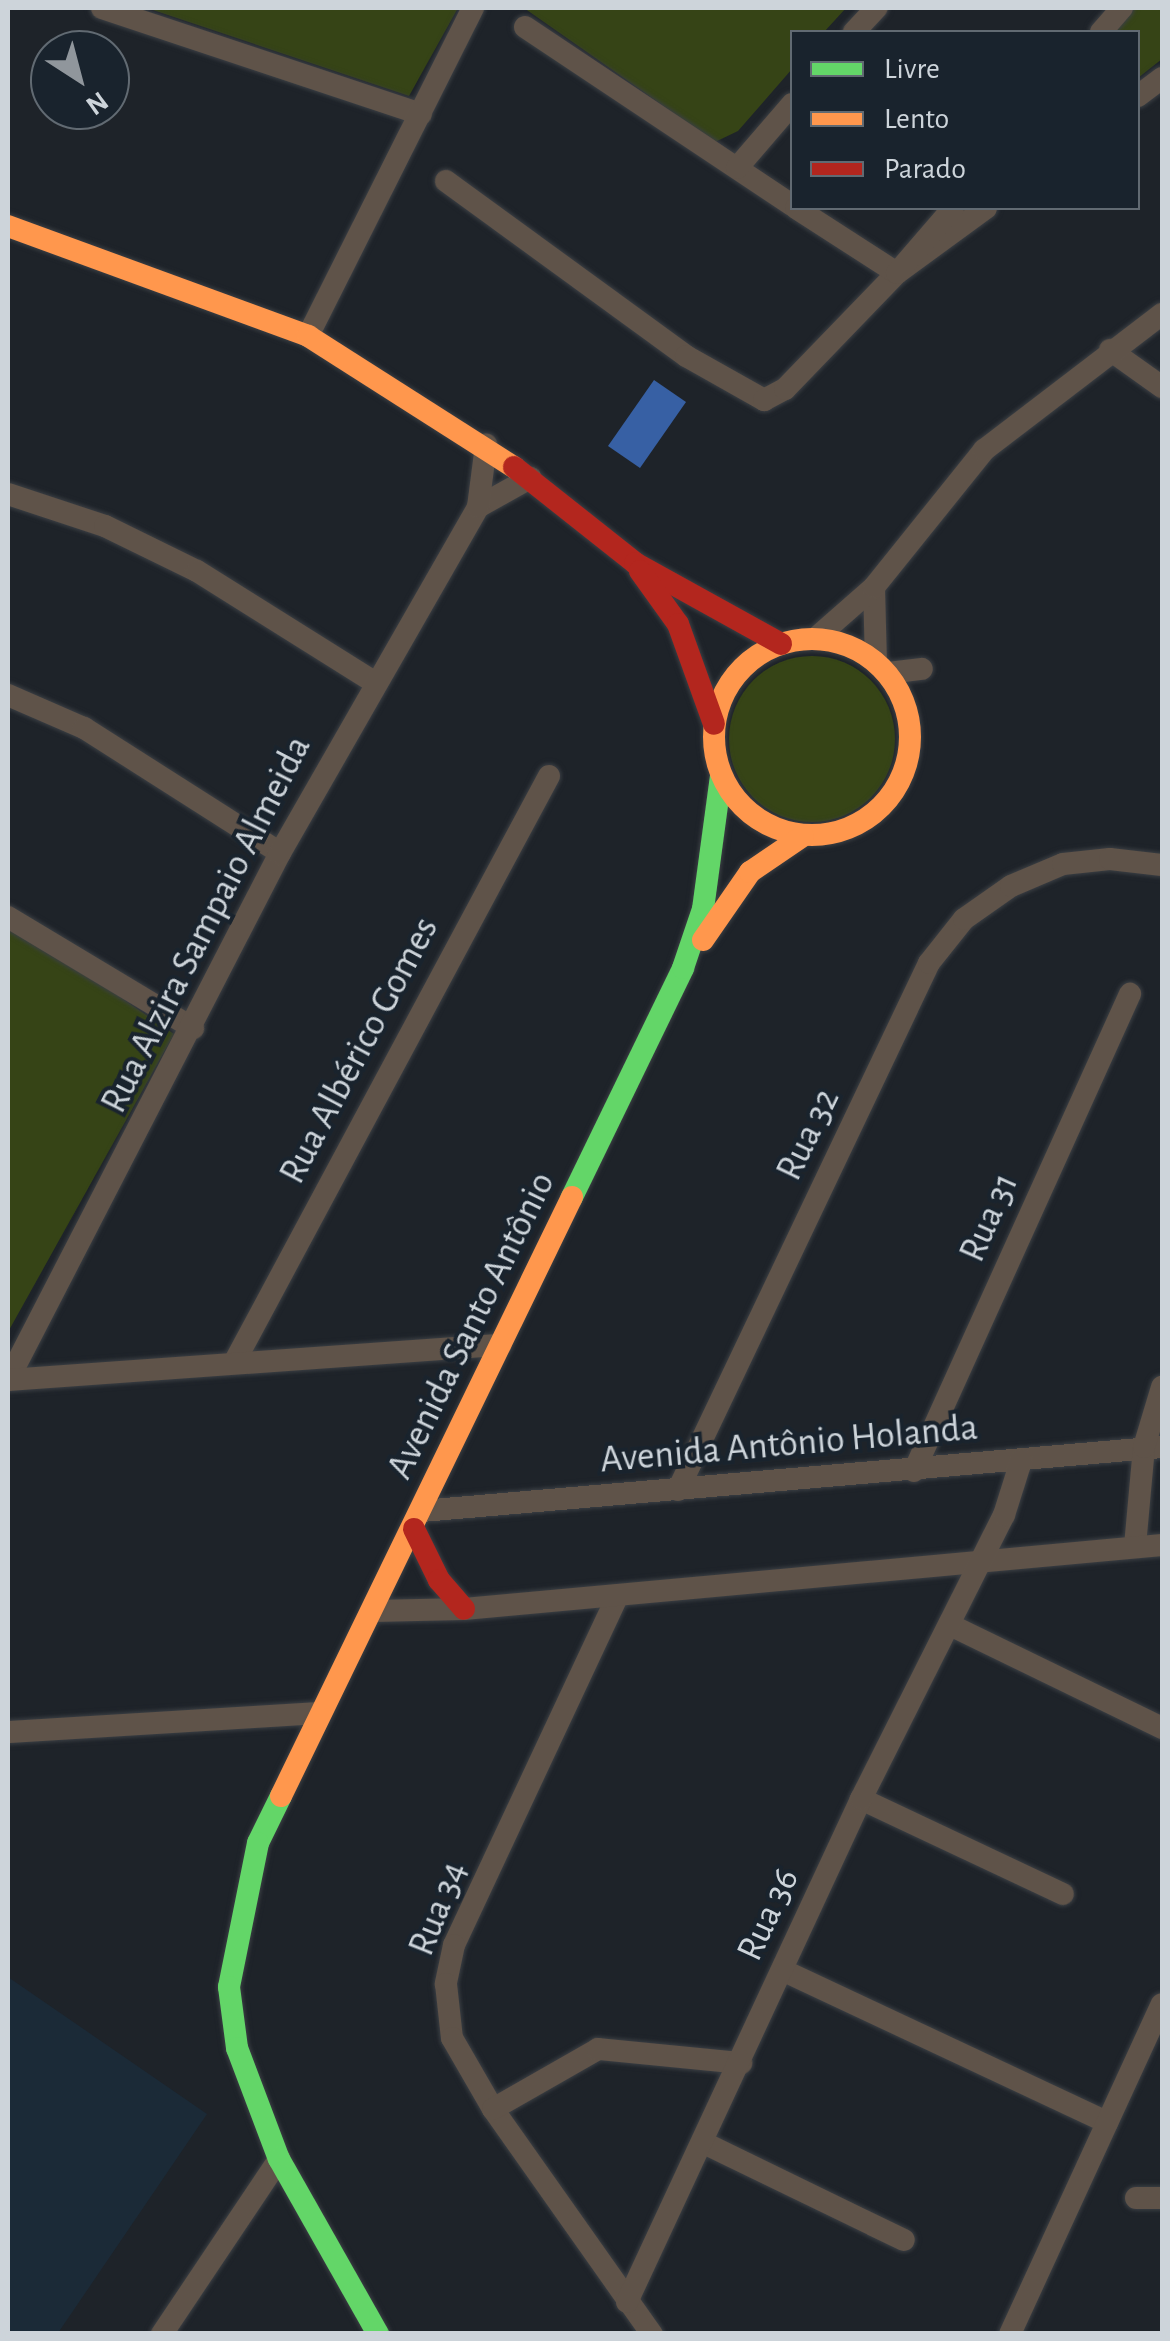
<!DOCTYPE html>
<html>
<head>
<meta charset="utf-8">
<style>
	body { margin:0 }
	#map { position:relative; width:1170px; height:2341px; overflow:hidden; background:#1e2329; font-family:"Alegreya Sans",sans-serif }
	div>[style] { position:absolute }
	.built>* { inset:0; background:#1b2a37 }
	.green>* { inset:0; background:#364416 }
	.round { border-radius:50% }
	.water>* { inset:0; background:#3760a4 }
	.roads { filter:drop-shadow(0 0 2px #3b3f44) drop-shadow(0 0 2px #3b3f44) }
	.street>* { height:22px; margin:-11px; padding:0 11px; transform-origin:11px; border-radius:11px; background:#5f5349 }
	.fast>* { height:22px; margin:-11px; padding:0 11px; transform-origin:11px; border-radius:11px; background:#63d668 }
	.slow>* { height:22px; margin:-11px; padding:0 11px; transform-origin:11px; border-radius:11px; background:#ff974d }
	.slow>.ring { margin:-11px; padding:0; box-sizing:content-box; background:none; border:22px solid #ff974d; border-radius:50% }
	.jam>* { height:22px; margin:-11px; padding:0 11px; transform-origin:11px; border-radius:11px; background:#b3261e }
	span { translate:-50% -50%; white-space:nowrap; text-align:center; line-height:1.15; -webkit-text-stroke:8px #19232d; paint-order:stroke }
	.street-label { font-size:38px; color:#cdd4da }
	.frame { position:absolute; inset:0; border:10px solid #cdd4da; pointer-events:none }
	.legend { position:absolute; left:790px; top:30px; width:350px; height:180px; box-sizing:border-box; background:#19232d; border:2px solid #616a72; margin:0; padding:12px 18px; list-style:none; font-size:30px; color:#cdd4da }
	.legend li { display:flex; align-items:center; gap:20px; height:50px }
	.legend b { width:50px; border:2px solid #616a72 }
	.north { position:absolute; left:30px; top:30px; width:100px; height:100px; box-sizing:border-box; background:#19232d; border:2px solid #616a72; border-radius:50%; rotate:144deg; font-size:28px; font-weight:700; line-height:40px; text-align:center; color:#cdd4da }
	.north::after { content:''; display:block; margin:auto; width:35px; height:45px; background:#90969c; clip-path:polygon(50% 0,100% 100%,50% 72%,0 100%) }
</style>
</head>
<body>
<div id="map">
	<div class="built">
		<i style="clip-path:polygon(8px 1977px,207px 2114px,58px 2333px,8px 2333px)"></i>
	</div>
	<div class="green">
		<i style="clip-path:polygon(147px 8px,458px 8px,409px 96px)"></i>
		<i style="clip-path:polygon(524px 8px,846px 8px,824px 32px,792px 32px,792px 69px,738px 131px,715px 142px)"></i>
		<i style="clip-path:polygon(1130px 8px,1162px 8px,1162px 59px,1138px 78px,1138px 32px,1109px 32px)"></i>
		<i class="round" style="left:729px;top:656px;width:166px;height:166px"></i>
		<i style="clip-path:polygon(8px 929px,44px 945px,174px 1034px,8px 1332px)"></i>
	</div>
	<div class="water">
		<i style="clip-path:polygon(654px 380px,686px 402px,640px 468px,608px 446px)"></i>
	</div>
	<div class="roads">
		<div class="street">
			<i style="left:102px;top:8px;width:336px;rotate:18.4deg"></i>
			<i style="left:525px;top:27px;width:321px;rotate:33.7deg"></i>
			<i style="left:854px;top:32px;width:33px;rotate:-47deg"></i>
			<i style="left:1101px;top:32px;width:32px;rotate:-49deg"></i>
			<i style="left:1138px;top:96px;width:30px;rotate:-37deg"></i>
			<i style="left:737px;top:168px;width:84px;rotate:-49.3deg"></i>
			<i style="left:446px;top:181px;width:297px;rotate:36.1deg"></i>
			<i style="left:686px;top:356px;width:90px;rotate:29.4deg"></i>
			<i style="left:764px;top:400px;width:24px;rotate:-28deg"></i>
			<i style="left:785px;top:389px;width:161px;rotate:-46deg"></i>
			<i style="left:897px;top:273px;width:110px;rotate:-36.1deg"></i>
			<i style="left:796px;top:208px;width:120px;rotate:32.8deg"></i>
			<i style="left:897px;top:273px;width:86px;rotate:-49.3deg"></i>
			<i style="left:308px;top:336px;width:367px;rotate:-63.3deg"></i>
			<i style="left:1110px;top:350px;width:64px;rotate:35.4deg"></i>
			<i style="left:8px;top:494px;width:102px;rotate:18.3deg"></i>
			<i style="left:105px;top:526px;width:102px;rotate:26.1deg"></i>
			<i style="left:197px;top:571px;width:209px;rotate:32.1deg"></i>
			<i style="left:478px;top:507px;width:60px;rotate:-29.1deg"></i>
			<i style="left:874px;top:587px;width:74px;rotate:88.5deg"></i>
			<i style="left:816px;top:638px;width:77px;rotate:-41.3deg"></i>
			<i style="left:874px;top:587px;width:176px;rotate:-51.2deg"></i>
			<i style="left:984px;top:450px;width:224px;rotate:-37.4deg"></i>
			<i style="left:888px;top:673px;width:34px;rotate:-7deg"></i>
			<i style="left:8px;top:695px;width:83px;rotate:23.5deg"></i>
			<i style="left:84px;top:728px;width:232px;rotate:32.5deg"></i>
			<i style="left:8px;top:917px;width:216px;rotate:31deg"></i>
			<i style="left:235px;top:1361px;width:664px;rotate:-61.78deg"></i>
			<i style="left:8px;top:1380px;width:593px;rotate:-62.7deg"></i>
			<i style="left:280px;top:853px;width:399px;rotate:-60.2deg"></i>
			<i style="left:478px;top:507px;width:63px;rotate:-82.6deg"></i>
			<i style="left:8px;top:1380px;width:494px;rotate:-4.1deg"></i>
			<i style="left:914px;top:1471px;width:524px;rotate:-65.64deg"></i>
			<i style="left:678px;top:1490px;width:584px;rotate:-64.53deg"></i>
			<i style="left:929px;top:963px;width:56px;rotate:-51.5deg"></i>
			<i style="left:964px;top:919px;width:57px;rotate:-35.1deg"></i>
			<i style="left:1011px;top:886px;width:56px;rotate:-22.9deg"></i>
			<i style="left:1063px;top:864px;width:47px;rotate:-6.1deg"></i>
			<i style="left:1110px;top:859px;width:52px;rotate:6.6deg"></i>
			<i style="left:422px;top:1511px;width:743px;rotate:-4.94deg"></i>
			<i style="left:1135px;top:1546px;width:99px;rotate:-84.8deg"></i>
			<i style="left:1144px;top:1447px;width:63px;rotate:-73.3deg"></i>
			<i style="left:618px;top:1595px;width:387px;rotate:115.1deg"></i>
			<i style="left:454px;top:1945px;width:40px;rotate:102deg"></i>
			<i style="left:446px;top:1984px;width:54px;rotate:83.7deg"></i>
			<i style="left:452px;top:2038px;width:82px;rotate:60deg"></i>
			<i style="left:493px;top:2109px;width:276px;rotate:54.8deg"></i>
			<i style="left:373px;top:1611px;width:91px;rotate:-1.3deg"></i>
			<i style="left:464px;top:1609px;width:701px;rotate:-5.24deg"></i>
			<i style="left:950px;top:1625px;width:236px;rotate:25.9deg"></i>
			<i style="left:8px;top:1732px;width:313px;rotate:-3.5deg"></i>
			<i style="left:861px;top:1799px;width:223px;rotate:25.2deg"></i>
			<i style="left:782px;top:1970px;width:359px;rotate:25.1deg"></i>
			<i style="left:493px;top:2109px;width:121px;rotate:-29.7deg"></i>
			<i style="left:598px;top:2049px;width:144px;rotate:5.6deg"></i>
			<i style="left:704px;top:2143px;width:222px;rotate:25.9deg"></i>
			<i style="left:1136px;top:2198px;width:26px"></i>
			<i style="left:627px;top:2302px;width:555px;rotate:-65.05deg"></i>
			<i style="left:861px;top:1799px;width:318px;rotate:-63.3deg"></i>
			<i style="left:1004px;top:1515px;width:57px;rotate:-72.5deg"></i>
			<i style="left:162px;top:2334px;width:211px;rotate:-56.2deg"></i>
			<i style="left:1010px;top:2334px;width:363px;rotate:-65.3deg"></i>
		</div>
		<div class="fast">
			<i style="left:572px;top:1197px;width:254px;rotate:-64.1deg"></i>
			<i style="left:683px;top:968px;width:62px;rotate:-71.3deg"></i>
			<i style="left:703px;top:909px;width:134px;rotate:-82.3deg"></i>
			<i style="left:281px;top:1796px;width:52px;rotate:116.1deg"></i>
			<i style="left:258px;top:1843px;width:147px;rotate:101.4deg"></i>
			<i style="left:229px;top:1987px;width:62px;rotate:82.5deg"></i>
			<i style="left:237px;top:2048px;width:119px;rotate:69.3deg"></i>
			<i style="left:279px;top:2159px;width:201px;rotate:60.5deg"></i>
		</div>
		<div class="slow">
			<i style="left:8px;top:226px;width:320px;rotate:20.1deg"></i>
			<i style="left:308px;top:336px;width:244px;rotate:32.5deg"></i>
			<i class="ring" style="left:714px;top:639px;width:174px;height:174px"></i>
			<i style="left:703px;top:940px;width:83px;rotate:-55.3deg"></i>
			<i style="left:750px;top:872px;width:64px;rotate:-34.2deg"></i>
			<i style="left:281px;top:1796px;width:666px;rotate:-64.09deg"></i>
		</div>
		<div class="jam">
			<i style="left:514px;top:467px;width:154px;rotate:38.4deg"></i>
			<i style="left:635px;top:563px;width:167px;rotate:29deg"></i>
			<i style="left:640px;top:571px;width:65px;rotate:54.4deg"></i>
			<i style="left:678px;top:624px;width:106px;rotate:70.2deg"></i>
			<i style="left:414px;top:1529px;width:57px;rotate:63.9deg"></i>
			<i style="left:439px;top:1580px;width:38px;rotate:49deg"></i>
		</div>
	</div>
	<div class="street-label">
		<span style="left:207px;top:925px;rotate:-63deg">Rua Alzira Sampaio Almeida</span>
		<span style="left:360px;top:1051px;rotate:-62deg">Rua Albérico Gomes</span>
		<span style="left:809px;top:1135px;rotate:-64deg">Rua 32</span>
		<span style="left:990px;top:1218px;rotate:-66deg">Rua 31</span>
		<span style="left:472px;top:1326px;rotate:-64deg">Avenida Santo Antônio</span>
		<span style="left:789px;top:1445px;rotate:-5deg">Avenida Antônio Holanda</span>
		<span style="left:439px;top:1909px;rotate:-68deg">Rua 34</span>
		<span style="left:769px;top:1915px;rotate:-65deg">Rua 36</span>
	</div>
	<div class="frame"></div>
	<ul class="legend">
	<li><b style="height:12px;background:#63d668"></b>Livre</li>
	<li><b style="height:12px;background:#ff974d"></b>Lento</li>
	<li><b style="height:12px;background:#b3261e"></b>Parado</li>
	</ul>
	<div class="north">N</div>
</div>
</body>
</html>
